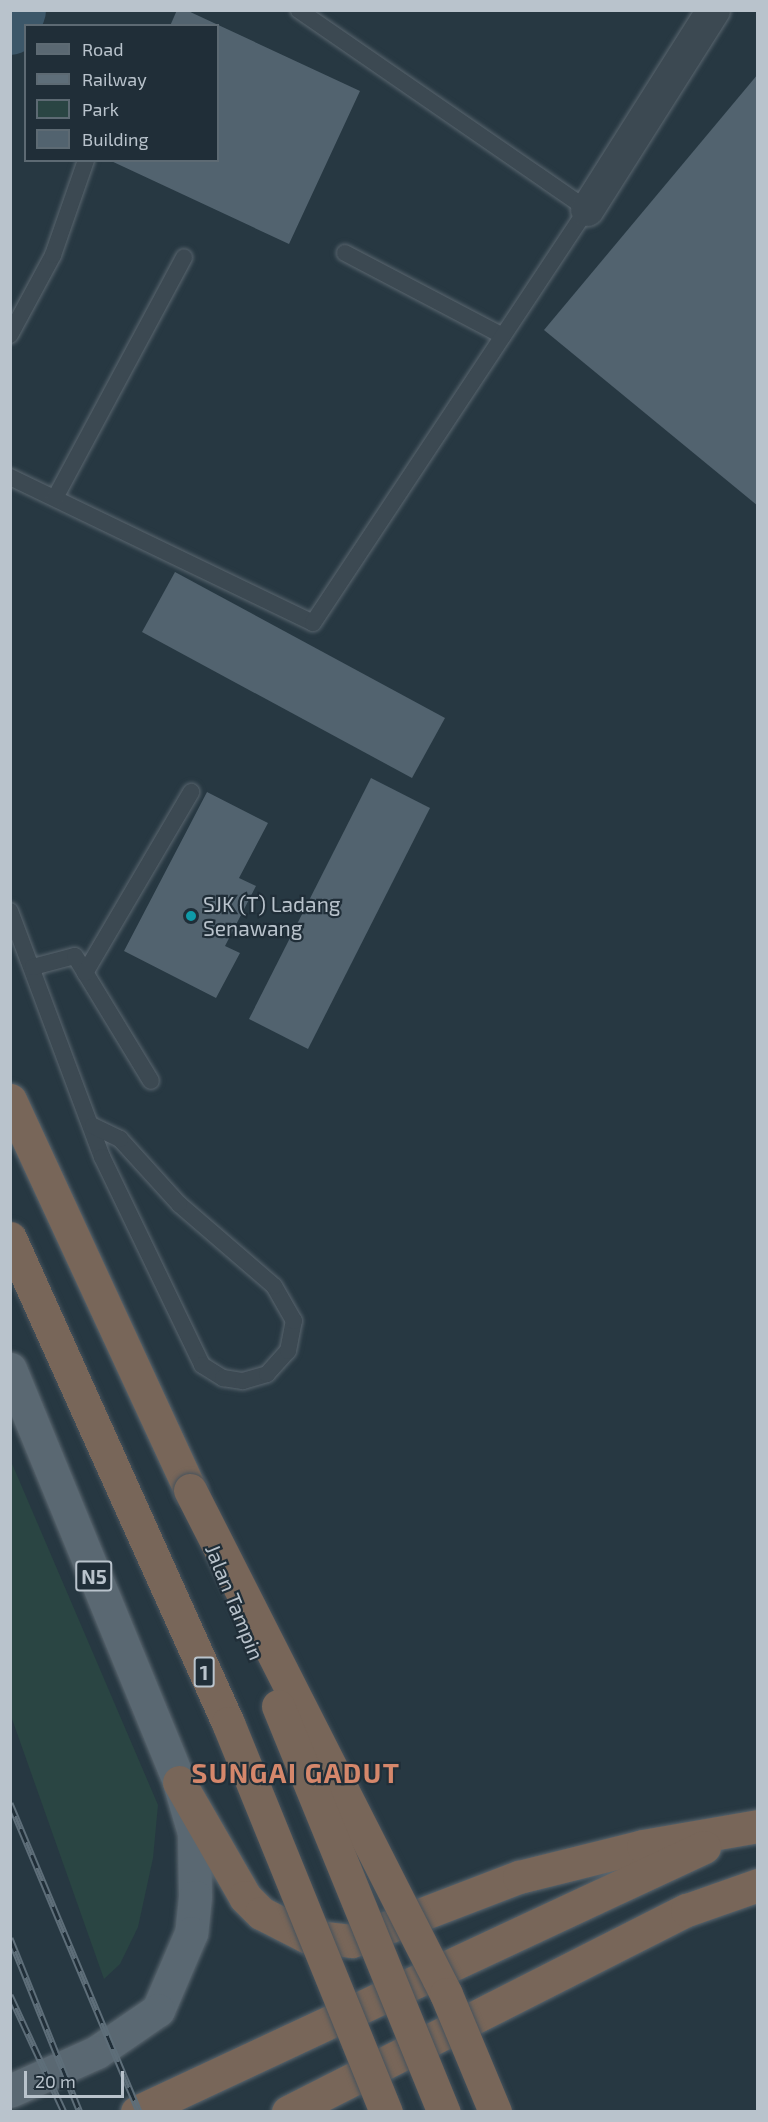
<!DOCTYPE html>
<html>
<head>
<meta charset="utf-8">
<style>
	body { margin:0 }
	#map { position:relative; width:768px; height:2122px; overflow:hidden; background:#273842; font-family:"Exo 2",sans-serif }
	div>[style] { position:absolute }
	.green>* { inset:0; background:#2a4543 }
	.river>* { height:60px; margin:-30px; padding:0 30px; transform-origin:30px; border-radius:30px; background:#3c5769 }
	.building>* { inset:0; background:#52636f }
	.roads { filter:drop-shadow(0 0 2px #5a666f) drop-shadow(0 0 2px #5a666f) }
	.lane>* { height:16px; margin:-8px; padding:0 8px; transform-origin:8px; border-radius:8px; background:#3c4952 }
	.street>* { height:33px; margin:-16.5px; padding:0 16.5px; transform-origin:16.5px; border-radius:16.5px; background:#3c4952 }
	.primary>* { height:33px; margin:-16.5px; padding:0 16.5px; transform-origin:16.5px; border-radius:16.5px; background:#5a6872 }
	.highway>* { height:33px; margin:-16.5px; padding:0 16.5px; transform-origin:16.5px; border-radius:16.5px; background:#786659 }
	.rail>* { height:7px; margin-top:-3.5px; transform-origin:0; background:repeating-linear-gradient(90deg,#202e38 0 14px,#5e6e79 0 28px); box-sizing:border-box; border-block:2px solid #5e6e79 }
	.bridges { filter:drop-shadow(0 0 2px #46535d) drop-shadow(0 0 2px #46535d) }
	.highway-bridge>* { height:33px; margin:-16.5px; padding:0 16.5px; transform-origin:16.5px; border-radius:16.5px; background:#786659 }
	.dots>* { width:16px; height:16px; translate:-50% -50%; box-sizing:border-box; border:3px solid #202e38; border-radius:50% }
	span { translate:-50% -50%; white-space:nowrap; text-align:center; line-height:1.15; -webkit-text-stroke:4.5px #202e38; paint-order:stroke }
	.shield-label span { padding:2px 4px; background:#202e38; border:2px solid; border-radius:4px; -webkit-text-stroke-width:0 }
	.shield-label { font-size:20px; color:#b9c3cc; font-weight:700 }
	.poi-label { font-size:21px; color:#b9c3cc }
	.left { translate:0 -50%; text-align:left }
	.street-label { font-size:21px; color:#b9c3cc }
	.district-label { font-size:27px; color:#d5876b; font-weight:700; letter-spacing:1.5px }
	.frame { position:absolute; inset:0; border:12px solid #b9c3cc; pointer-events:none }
	.legend { position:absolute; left:24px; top:24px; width:195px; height:138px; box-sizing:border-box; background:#202e38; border:2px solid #5d6a73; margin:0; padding:8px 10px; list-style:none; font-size:18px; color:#b9c3cc }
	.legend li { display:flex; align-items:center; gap:12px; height:30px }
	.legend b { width:30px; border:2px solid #5d6a73 }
	.scale { position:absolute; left:24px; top:2071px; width:100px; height:27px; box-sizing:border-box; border:3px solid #b9c3cc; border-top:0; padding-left:8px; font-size:18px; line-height:21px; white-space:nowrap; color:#b9c3cc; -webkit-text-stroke:4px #202e38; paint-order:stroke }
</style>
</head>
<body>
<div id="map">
	<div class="green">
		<i style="clip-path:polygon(10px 1459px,158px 1805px,153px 1858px,138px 1927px,120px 1964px,104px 1979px,11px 1716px)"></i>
	</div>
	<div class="river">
		<i style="left:10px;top:25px;width:16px;rotate:-68deg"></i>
	</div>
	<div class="building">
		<i style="clip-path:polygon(177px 10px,186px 10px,360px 91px,289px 244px,109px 160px,218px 160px,218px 26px,170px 26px)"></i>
		<i style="clip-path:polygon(758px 74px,758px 506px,544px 330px)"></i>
		<i style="clip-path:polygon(175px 572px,445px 718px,412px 778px,142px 632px)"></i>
		<i style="clip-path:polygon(371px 778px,430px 808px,308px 1049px,249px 1019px)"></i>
		<i style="clip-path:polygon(207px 792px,268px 823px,239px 878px,256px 886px,225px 946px,240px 953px,216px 998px,124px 951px)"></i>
	</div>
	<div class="roads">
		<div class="lane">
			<i style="left:345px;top:253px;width:178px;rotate:27.7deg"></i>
			<i style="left:10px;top:335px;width:91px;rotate:-61.7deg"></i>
			<i style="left:53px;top:255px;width:101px;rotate:-70.8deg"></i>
			<i style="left:10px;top:477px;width:336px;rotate:25.7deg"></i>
			<i style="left:313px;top:623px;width:496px;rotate:-56.5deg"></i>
			<i style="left:587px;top:209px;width:350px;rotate:-145.4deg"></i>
			<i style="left:55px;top:498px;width:273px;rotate:-61.8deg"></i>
			<i style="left:10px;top:911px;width:263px;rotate:69.5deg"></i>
			<i style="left:102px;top:1157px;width:231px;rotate:64.3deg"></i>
			<i style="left:202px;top:1365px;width:25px;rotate:32deg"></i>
			<i style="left:223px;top:1378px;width:20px;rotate:9deg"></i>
			<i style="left:243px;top:1381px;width:25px;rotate:-16deg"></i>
			<i style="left:267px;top:1374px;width:31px;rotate:-48deg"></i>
			<i style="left:288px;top:1351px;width:31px;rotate:-79deg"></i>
			<i style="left:294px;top:1321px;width:40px;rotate:-119.7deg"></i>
			<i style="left:274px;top:1286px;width:125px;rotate:-139.2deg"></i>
			<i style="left:179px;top:1204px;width:88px;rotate:-132.2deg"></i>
			<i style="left:120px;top:1139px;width:30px;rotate:-154deg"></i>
			<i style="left:33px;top:967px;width:43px;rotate:-14.7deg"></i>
			<i style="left:75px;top:956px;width:146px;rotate:58.7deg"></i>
			<i style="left:85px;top:973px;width:210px;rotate:-59.6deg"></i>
		</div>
		<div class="street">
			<i style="left:587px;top:209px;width:236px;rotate:-57.7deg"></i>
		</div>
		<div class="primary">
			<i style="left:10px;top:1369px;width:446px;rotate:67.7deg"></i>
			<i style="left:179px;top:1782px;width:53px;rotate:73.6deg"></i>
			<i style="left:194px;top:1833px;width:64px;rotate:89.1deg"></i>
			<i style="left:195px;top:1897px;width:36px;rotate:96deg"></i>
			<i style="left:191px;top:1933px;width:84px;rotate:113.2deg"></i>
			<i style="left:158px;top:2010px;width:74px;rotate:145.5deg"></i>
			<i style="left:97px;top:2052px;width:95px;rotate:155.9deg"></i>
		</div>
		<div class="highway">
			<i style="left:10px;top:1100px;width:430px;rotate:65.2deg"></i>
			<i style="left:179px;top:1782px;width:133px;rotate:60.1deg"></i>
			<i style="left:245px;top:1897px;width:23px;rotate:45deg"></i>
			<i style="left:261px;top:1913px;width:51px;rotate:27.1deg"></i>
			<i style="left:306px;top:1936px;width:46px;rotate:6.2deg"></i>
			<i style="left:352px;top:1941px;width:179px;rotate:-21deg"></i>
			<i style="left:519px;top:1877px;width:128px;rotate:-14deg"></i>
			<i style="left:643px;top:1846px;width:117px;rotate:-9.9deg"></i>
			<i style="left:137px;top:2112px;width:626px;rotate:-25.05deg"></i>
			<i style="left:288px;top:2112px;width:447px;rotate:-26.9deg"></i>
			<i style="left:687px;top:1910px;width:75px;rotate:-19.4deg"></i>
		</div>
	</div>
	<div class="rail">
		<i style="left:10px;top:1803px;width:335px;rotate:67.3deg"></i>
		<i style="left:10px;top:1938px;width:188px;rotate:68.1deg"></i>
		<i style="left:10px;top:1995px;width:129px;rotate:65.2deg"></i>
	</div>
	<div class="bridges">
		<div class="highway-bridge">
			<i style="left:10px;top:1238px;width:532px;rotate:65.8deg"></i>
			<i style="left:228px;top:1723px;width:420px;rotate:67.9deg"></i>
			<i style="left:190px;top:1490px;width:565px;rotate:63.07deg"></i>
			<i style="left:446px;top:1994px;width:128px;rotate:67.4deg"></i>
			<i style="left:278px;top:1706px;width:439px;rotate:67.8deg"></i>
		</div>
	</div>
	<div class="dots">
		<i style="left:191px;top:916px;background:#0f9aa8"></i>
	</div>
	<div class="shield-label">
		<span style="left:94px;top:1576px">N5</span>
		<span style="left:204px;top:1672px">1</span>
	</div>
	<div class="poi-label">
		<span class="left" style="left:203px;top:916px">SJK (T) Ladang<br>Senawang</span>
	</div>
	<div class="street-label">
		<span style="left:235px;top:1602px;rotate:68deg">Jalan Tampin</span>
	</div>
	<div class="district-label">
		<span style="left:296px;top:1773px">SUNGAI GADUT</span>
	</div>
	<div class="frame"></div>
	<ul class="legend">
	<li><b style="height:8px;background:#5a6872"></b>Road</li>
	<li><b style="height:8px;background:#5e6e79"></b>Railway</li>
	<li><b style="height:16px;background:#2a4543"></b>Park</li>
	<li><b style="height:16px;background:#52636f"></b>Building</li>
	</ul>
	<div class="scale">20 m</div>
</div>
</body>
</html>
